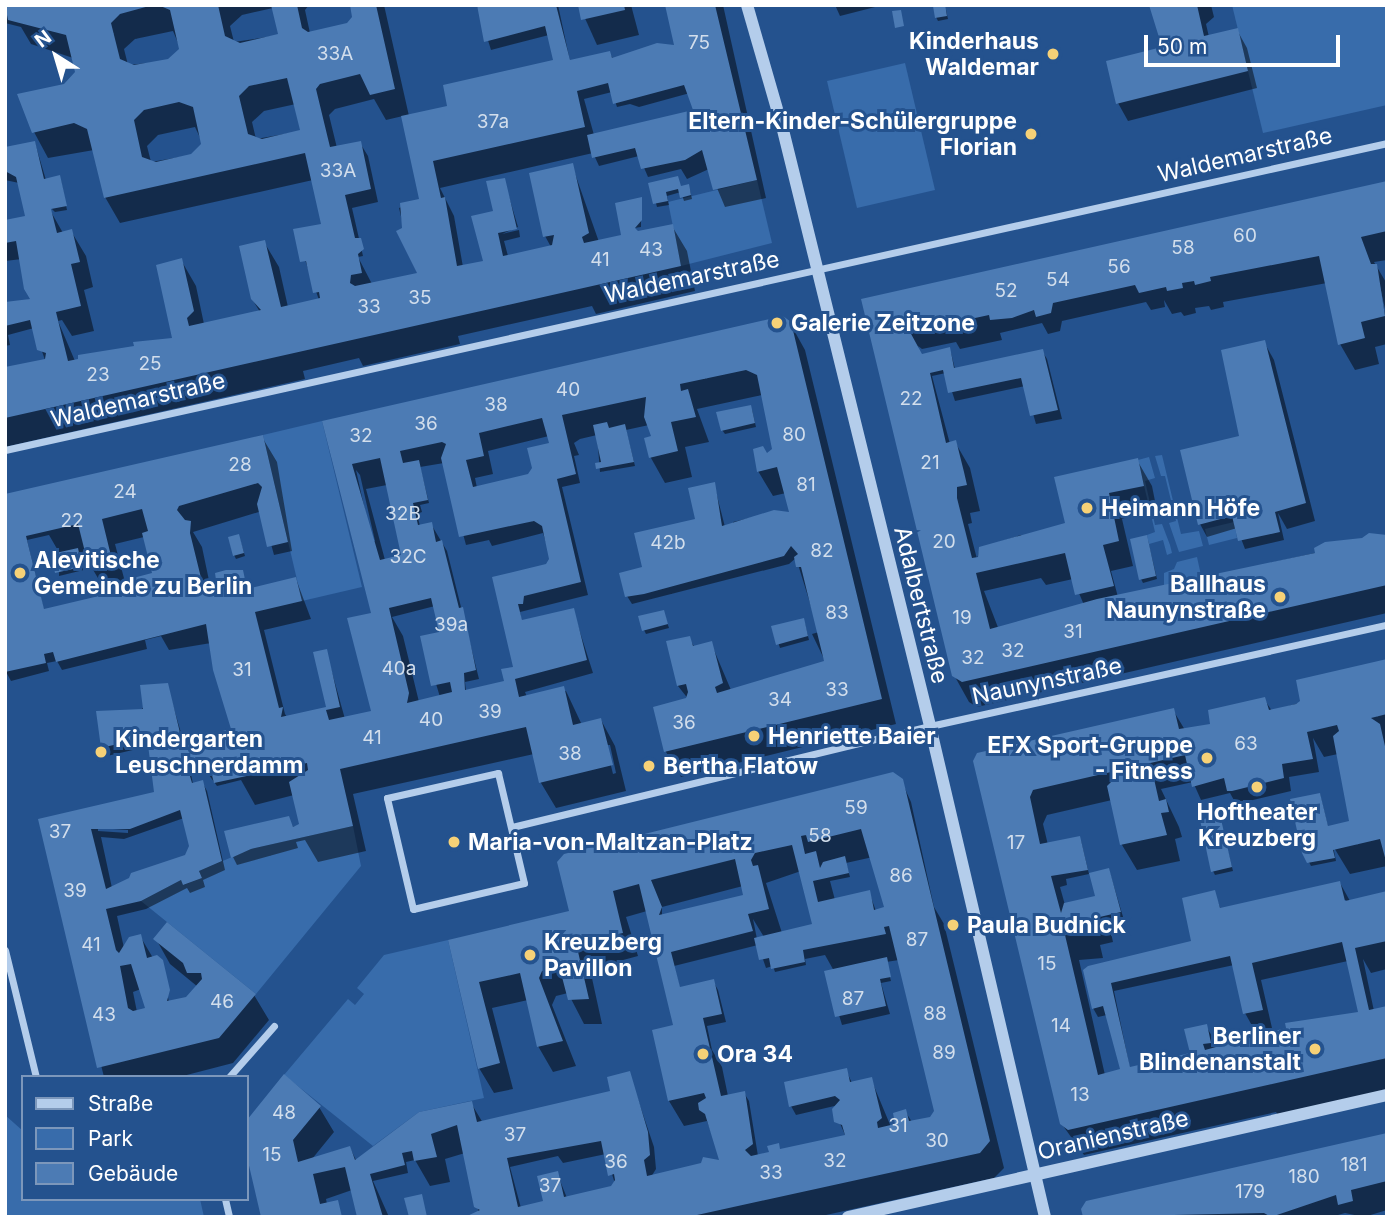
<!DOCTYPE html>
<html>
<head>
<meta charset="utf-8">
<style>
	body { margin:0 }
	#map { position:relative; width:1392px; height:1222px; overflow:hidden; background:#24528e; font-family:Inter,sans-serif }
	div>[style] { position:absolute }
	.green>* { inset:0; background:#386cab }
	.shadow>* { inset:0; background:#0007 }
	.building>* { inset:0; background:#4c7bb4 }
	.minor>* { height:7px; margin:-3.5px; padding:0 3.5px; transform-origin:3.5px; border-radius:3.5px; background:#b4cdeb }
	.tertiary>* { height:12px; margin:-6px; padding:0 6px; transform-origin:6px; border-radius:6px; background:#b4cdeb }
	.dots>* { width:19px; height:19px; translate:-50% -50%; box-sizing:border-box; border:4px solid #24528e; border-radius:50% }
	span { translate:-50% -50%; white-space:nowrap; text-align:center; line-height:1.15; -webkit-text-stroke:6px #24528e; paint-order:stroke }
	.number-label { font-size:19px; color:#d2deec }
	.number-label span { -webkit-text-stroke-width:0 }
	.poi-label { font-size:23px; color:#fff; font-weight:700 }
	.right { translate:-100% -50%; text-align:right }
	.left { translate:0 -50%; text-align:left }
	.street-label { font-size:23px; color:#fff }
	.frame { position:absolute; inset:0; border:7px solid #fff; pointer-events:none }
	.legend { position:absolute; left:21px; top:1075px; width:228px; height:126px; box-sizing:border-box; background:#24528e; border:2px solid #7c97bb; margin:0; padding:9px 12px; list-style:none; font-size:21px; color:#fff }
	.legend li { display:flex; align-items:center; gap:14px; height:35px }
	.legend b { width:35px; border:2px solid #7c97bb }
	.north { position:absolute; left:21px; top:21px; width:70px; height:70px; -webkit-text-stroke:5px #24528e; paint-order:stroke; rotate:323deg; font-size:19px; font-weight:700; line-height:28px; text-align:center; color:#fff }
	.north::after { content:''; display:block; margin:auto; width:24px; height:32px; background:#fff; clip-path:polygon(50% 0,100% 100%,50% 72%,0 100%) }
	.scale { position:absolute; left:1144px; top:35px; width:196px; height:32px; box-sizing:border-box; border:4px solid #fff; border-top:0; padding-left:9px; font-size:21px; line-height:24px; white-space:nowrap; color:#fff; -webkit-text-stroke:5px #24528e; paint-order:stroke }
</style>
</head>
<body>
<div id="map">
	<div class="green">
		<i style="clip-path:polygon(1232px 5px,1387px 5px,1387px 105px,1263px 133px)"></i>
		<i style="clip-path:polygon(905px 63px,935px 190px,857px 208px,827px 81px)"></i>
		<i style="clip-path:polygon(757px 180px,772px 243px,681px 266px,668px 202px)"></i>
		<i style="clip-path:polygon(322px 421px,362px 587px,302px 601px,263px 435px)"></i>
		<i style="clip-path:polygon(1162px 455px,1181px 534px,1199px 531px,1203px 546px,1179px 552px,1169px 523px,1176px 521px,1165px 476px,1161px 476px,1155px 456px)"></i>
		<i style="clip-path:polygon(1149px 457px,1155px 478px,1145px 481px,1155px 525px,1162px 524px,1170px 545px,1172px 553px,1167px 555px,1163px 540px,1149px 544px,1147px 535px,1155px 532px,1138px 460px)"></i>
		<i style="clip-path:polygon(1234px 522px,1237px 538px,1209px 545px,1205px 529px)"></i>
		<i style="clip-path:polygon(1197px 557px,1202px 580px,1164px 587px,1164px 573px,1174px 569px,1177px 562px)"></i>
		<i style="clip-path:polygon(353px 826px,361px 866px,256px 994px,141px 901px,181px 880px,184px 885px,202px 878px,199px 871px,251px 849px)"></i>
		<i style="clip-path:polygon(448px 940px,484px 1098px,419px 1112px,373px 1146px,284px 1075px,348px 999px,355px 1005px,364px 994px,357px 988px,384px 955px)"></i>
		<i style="clip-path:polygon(5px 1115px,23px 1131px,23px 1199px,200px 1199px,204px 1217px,5px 1217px)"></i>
	</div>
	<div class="shadow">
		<i style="clip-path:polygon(evenodd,5px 5px,309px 5px,305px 10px,310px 33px,348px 24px,354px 17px,352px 5px,384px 5px,409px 116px,449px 107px,557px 63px,549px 35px,491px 50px,477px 5px,558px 5px,570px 61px,609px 52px,613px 59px,676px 47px,667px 5px,723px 5px,766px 198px,725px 207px,709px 169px,687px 179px,681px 169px,648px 177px,639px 156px,599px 166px,593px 153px,440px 188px,454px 216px,463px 267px,485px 262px,504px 180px,518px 227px,502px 234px,519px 230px,520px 237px,504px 241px,508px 256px,551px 247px,545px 236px,572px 165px,599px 242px,625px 236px,641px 199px,641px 227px,634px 228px,637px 233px,672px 226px,687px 251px,695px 291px,596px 314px,592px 306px,458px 336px,460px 344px,363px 366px,359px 358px,303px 371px,305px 379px,5px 447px,5px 369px,45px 360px,34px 328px,8px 335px,10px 345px,5px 346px,5px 304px,32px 299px,22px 259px,5px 261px,5px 222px,27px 217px,19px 183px,5px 180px,5px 149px,35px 143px,46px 180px,61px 181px,67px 210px,55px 212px,46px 203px,63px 233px,71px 231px,86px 256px,93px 287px,84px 290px,94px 331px,72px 336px,62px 320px,58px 321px,75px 361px,174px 339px,181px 260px,196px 286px,204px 324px,260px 312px,252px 299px,264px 242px,279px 267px,288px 307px,319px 300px,295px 231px,323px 225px,313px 180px,120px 223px,105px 197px,94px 150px,48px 158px,34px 132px,77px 72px,73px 58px,31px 44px,21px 27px,5px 23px,5px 5px,273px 8px,280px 35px,234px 42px,230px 26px,242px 15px,273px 8px,5px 5px,173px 31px,181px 50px,169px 61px,128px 65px,124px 49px,135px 39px,173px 31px,5px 5px,612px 92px,617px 107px,630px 104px,639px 107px,690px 93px,695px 112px,594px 135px,584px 99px,612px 92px,5px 5px,374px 99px,386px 120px,403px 116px,421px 200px,399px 208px,404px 229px,398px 232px,418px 274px,372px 284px,358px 257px,363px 256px,352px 208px,378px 202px,368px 156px,360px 143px,337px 148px,329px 115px,335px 109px,374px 99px,5px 5px,296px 104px,302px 131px,256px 139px,252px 122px,264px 111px,296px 104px,5px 5px,195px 127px,203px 144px,192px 155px,151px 162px,147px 146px,158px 135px,195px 127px)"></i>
		<i style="clip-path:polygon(579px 5px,631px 5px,639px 35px,597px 45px)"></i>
		<i style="clip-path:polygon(835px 5px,883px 5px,840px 16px)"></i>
		<i style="clip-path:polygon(1153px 5px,1211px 5px,1214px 17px,1206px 24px,1209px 37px,1237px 30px,1247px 48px,1257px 88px,1128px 121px,1118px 103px,1164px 48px)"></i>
		<i style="clip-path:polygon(946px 10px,948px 19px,938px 21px,936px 17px)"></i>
		<i style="clip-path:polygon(evenodd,1387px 183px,1387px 260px,1374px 262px,1387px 284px,1387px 318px,1377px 273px,1387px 325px,1387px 344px,1375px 347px,1379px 364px,1355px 370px,1340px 344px,1327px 283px,1223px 302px,1224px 307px,1211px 310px,1209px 306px,1195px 308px,1196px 313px,1184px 316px,1181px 312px,1172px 314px,1164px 300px,1165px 307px,1151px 310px,1146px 302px,1062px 321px,1060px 331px,1048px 334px,1042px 323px,1000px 333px,1002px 340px,960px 349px,956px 342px,922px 349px,918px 346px,922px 363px,951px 353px,955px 369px,1042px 351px,1047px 359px,1062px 419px,1036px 424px,1025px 386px,955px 401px,946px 373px,932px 376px,950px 444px,955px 442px,970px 468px,980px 511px,970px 513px,972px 523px,968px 524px,977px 559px,980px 548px,1021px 535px,1028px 546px,1067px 524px,1137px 460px,1152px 486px,1157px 511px,1122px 519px,1133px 566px,1111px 571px,1118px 597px,1387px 537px,1387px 613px,977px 707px,969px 702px,954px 675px,864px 300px,1387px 183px,1041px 578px,1046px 585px,1073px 579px,1084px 605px,999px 630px,984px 591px,1041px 578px)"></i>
		<i style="clip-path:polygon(651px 185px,690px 190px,692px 199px,684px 201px,681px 192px,667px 196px,669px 205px,657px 207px)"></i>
		<i style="clip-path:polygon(evenodd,790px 323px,805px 350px,896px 724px,681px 777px,666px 752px,655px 708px,689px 700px,678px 686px,689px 638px,695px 648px,711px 643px,731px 690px,826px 663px,812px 634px,819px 632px,796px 558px,789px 564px,632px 604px,627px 596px,644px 568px,697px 520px,714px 484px,725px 527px,735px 535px,733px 522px,774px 512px,791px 514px,786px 493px,773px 496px,758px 471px,774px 450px,762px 395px,697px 409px,709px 442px,685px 447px,692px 477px,665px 483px,651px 458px,646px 439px,654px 437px,649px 425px,626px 430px,635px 466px,600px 472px,597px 435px,580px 439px,574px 443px,579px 455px,574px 456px,580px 483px,562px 487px,588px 595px,520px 612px,522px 622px,573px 610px,593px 673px,525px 692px,527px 697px,566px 691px,582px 725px,601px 720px,615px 746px,626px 791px,556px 808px,541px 783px,534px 754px,353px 794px,366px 851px,318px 862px,305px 840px,296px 842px,298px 848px,237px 865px,233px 857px,288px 818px,293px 827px,300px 825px,294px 795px,255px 805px,241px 780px,217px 786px,201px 764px,202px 772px,191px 774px,193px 784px,202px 782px,207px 791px,225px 870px,203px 880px,205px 887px,190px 893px,187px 888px,146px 909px,117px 916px,124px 948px,140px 936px,153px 958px,162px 961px,169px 1003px,187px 998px,198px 987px,170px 964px,156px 939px,254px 995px,269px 1020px,233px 1063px,179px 1077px,104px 1077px,40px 821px,156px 793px,150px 746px,107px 756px,102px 747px,167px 685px,184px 743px,233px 730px,211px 643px,169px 650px,161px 636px,145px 640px,147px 649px,62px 670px,57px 661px,47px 663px,49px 671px,11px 681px,5px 670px,5px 495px,262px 437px,277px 462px,292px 551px,274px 555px,262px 511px,193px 532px,202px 547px,211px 590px,242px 572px,249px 590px,296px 579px,311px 619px,264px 630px,285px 714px,287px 717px,328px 708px,326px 651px,345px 719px,373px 712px,373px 614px,324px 422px,790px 323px,549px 436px,550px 444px,529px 476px,477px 488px,475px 478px,493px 474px,488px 451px,549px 436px,790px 323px,444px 463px,466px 545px,489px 540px,492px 546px,543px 533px,551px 559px,547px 566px,495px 578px,515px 668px,506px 682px,466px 691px,465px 682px,479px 679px,447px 551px,431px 524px,420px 526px,417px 514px,422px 512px,420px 505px,429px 503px,420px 467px,444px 463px,790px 323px,356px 470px,360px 475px,375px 541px,372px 542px,356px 470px,790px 323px,387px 485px,403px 556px,385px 560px,366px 489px,387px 485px,790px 323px,49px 535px,60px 554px,59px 576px,92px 568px,105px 590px,120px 586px,122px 592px,44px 611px,27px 540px,49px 535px,790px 323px,144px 537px,154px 575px,125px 582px,115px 544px,144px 537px,790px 323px,435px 606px,441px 633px,422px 638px,440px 697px,419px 702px,403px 636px,392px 617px,435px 606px,790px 323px,606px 745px,610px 745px,616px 773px,613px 774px,606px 745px,790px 323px,184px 818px,191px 846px,186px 857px,112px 888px,101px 837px,124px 839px,184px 818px,790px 323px,98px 828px,128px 830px,128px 833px,98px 831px,98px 828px,790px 323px,141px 989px,148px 1009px,137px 1012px,133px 992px,141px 989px)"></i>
		<i style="clip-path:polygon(1264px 342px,1274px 360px,1315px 521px,1287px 529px,1278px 513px,1284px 540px,1245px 549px,1237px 528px,1207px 537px,1200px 524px,1241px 436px)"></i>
		<i style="clip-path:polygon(752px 410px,756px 427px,725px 434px,722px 430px)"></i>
		<i style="clip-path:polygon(240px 540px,245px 556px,236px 559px,234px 555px)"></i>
		<i style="clip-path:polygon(1148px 541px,1157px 579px,1143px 583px,1141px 579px)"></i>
		<i style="clip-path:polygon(665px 616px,669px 628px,646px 634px,644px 630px)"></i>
		<i style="clip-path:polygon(805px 624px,809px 640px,780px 648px,773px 627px)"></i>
		<i style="clip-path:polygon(evenodd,1387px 661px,1387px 866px,1350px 874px,1333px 846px,1336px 861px,1311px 866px,1309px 862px,1320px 794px,1328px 827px,1351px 823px,1338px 754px,1324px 757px,1313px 738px,1319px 772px,1289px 777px,1291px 791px,1236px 804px,1230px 793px,1201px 800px,1193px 782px,1161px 789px,1179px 827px,1182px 837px,1175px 839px,1180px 861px,1137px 870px,1122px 845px,1112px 800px,1047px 815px,1043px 824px,1048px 845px,1081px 841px,1089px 874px,1066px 879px,1067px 885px,1060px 887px,1065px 905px,1094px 898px,1109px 870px,1124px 920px,1109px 924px,1113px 942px,1100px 945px,1103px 958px,1079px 960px,1105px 1075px,1123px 1071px,1107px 1015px,1098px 1017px,1093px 1008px,1085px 971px,1193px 942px,1214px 892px,1221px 910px,1340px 883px,1350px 901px,1387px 893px,1387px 969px,1371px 973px,1363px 959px,1374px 1011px,1387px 1008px,1387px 1097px,1281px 1120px,1276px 1112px,1084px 1155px,1061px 1123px,974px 761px,1173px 710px,1185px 730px,1212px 725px,1264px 699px,1272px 711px,1299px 703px,1387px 661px,1343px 900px,1346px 900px,1356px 945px,1343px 900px,1387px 661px,1348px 961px,1360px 1013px,1219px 1048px,1206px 1026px,1192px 1055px,1130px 1069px,1114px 991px,1234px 965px,1245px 1013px,1255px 1031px,1272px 1028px,1261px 980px,1348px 961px)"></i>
		<i style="clip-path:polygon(evenodd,901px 780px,911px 802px,934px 907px,944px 924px,1004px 1168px,994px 1178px,817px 1217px,468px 1217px,479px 1214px,465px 1153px,445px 1159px,450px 1182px,430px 1186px,415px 1160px,406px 1162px,408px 1173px,373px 1181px,389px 1217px,358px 1217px,352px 1190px,326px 1199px,327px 1204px,262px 1217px,247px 1150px,247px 1122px,319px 1107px,334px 1132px,312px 1159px,350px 1148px,356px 1160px,471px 1103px,483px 1123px,612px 1093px,629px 1073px,654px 1147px,656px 1169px,651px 1177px,722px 1162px,707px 1121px,684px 1126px,669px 1101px,654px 1031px,675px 1026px,647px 911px,626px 917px,638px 956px,590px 969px,602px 1024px,584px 1024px,568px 993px,556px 996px,552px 1005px,576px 1066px,553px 1072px,538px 1046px,528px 1000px,492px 1008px,513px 1089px,494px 1093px,479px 1068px,450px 941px,571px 912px,559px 862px,901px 780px,873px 857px,887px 909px,876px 911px,869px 892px,835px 900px,830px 881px,850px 877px,846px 863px,873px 857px,901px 780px,801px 871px,815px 925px,782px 933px,766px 883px,801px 871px,901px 780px,743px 886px,747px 904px,662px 915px,662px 907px,743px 886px,901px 780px,753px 919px,764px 937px,757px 939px,753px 919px,901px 780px,758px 945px,766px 968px,773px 966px,775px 972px,806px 965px,805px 959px,825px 955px,834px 971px,826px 972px,842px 1025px,890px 1014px,881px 983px,891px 981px,886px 962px,899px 960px,936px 1111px,931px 1118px,912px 1122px,905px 1111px,897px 1125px,891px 1127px,871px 1079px,852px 1083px,846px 1070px,791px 1106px,796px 1115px,843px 1104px,834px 1110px,846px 1137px,758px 1156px,749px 1101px,744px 1093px,728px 1096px,722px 1067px,712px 1050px,707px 1026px,726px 1022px,718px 990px,713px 981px,680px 989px,674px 966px,758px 945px,901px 780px,606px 1154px,615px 1184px,612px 1188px,567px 1198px,557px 1173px,545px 1203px,521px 1208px,510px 1167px,558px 1156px,563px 1163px,606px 1154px)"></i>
		<i style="clip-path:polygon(1219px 817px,1233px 871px,1215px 875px,1213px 871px)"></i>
		<i style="clip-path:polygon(1387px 1135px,1387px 1210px,1364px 1217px,1345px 1213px,1331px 1217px,1085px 1217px)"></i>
	</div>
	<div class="building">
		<i style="clip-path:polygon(evenodd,5px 5px,153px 5px,120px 14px,111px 23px,120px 59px,134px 65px,168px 59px,179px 49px,170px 10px,158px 5px,218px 5px,225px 36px,240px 43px,278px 34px,271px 5px,297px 5px,302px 28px,308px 32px,347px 23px,352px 17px,350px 5px,376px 5px,395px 89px,370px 95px,360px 74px,320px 84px,316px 89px,330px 147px,361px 141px,371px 189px,345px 195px,355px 238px,361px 238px,364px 249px,358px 254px,362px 273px,351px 275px,350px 283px,355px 286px,417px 273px,396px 231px,402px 228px,400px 203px,419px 199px,401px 116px,447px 106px,443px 85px,553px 60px,545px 26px,484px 42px,477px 5px,556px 5px,570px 60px,610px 51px,612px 58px,657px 43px,674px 45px,665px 5px,715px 5px,757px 180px,713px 190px,702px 150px,685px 160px,641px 169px,635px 148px,592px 158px,587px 135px,693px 110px,684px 85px,613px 104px,608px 83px,577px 91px,585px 127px,433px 161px,441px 198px,445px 197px,457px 266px,483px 261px,471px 216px,493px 211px,486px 181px,505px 178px,517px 229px,498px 233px,503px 256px,552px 245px,554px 235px,543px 237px,529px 173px,573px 163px,589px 233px,582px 237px,584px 243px,621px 235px,615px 203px,642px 197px,642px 220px,635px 228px,638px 231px,673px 224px,681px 266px,5px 418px,5px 367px,45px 359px,46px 353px,37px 350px,30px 320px,5px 326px,5px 302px,30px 299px,24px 289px,16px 241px,5px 243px,5px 220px,25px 216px,16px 177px,5px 171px,5px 147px,35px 141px,44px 179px,60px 175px,67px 206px,51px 209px,57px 233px,72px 229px,80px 262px,71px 264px,81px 306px,56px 312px,68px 361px,78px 359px,78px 355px,134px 346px,133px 342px,172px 338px,156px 265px,182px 258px,194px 311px,187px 318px,189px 326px,261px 310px,251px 299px,239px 246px,265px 240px,281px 307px,320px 298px,319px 292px,313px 293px,306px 261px,300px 262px,293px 229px,321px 224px,305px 153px,104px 198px,87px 129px,74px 123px,32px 133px,17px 94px,64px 84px,75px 72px,66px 35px,8px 20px,5px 5px,287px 78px,300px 130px,262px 139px,248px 134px,239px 96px,249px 86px,287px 78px,5px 5px,179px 102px,193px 107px,201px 144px,191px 154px,156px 162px,142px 157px,134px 120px,144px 110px,179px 102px)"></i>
		<i style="clip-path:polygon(578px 5px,624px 5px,625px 10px,581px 20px)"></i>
		<i style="clip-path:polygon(945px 5px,947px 16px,935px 18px,933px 6px)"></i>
		<i style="clip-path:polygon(1149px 5px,1197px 5px,1204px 36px,1238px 28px,1248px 71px,1116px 104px,1106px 61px,1162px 47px)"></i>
		<i style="clip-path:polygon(901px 10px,904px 26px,895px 28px,892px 11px)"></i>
		<i style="clip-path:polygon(678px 176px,681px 186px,689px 184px,691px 195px,680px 198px,678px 189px,666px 192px,668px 201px,653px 204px,648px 183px)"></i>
		<i style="clip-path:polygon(1387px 181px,1387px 231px,1361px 237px,1371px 264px,1377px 264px,1385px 316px,1361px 322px,1365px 338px,1338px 345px,1319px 256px,1210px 277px,1211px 281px,1195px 285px,1194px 281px,1182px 283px,1183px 288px,1167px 291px,1166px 287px,1139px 293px,1135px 285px,1053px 303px,1051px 313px,1036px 317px,1034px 310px,1012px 318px,990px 320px,989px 315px,910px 332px,922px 354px,950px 347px,954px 368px,1043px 349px,1058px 410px,1030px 416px,1021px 378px,948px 393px,943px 370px,930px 373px,946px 443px,956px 440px,964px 472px,967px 485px,957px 487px,957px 498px,972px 558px,978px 557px,979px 547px,1065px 523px,1054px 477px,1138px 458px,1144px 486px,1109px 493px,1119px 541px,1103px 545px,1114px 586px,1075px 595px,1065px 553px,976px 573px,990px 629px,1097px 599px,1315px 553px,1314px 548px,1325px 542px,1362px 538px,1369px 533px,1387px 535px,1387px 585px,962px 682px,952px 676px,861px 299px)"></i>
		<i style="clip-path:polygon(evenodd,783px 316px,791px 322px,882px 699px,664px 752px,653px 707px,686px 698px,688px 692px,686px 684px,677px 686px,666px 641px,690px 636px,693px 646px,712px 641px,723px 683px,715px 687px,717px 693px,824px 661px,801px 567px,796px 567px,794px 557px,798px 554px,791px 546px,784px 556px,644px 594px,625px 597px,619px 573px,642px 567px,634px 533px,695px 519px,688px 488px,715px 482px,722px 526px,774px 510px,789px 512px,777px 467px,757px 472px,753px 449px,763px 446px,767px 453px,772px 449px,757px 375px,746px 370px,680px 384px,681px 391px,688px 389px,696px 417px,671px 422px,678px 451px,649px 458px,644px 438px,651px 436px,644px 417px,646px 397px,562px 415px,576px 474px,557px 479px,581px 582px,524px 596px,523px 604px,518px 604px,522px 620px,574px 608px,587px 660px,515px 679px,519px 697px,564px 686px,573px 725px,601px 718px,613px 765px,539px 783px,526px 727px,340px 769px,353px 826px,251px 849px,231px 858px,224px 831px,289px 816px,293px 827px,299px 824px,289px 782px,308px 770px,307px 763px,214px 783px,208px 760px,187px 766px,192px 783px,203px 780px,222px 861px,199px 871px,202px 878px,183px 885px,181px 880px,141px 901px,106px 909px,116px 950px,119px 953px,129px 937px,141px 934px,147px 958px,157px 955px,163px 960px,170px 990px,167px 1001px,186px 997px,202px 979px,201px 973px,187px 973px,183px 963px,153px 939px,167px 922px,256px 994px,219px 1038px,97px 1068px,38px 819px,154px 792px,147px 737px,101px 748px,96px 711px,143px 709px,140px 685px,168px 683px,182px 741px,231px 729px,213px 670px,206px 624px,56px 662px,53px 652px,44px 654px,46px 663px,5px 672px,5px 494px,263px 435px,288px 542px,267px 547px,257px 504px,262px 487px,258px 483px,179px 506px,177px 510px,185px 520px,191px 521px,190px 533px,204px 590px,217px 587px,215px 573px,226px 570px,243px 570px,247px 589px,296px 577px,302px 601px,255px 612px,279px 708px,283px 707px,281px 717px,326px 707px,313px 652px,327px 649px,340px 707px,326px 710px,329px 720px,371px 711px,347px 618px,371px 613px,322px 421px,783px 316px,542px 418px,549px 443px,527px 448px,532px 468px,528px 474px,473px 487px,466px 460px,484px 456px,479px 433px,542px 418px,783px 316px,442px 442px,446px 444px,441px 458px,459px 537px,534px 521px,542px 526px,549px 559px,546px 564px,492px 577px,513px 667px,501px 669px,504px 681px,465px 690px,464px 673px,476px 670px,463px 607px,459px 608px,442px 540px,436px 542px,432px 522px,418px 525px,413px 503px,428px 500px,419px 460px,403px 463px,400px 451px,442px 442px,783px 316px,380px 458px,401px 555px,380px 560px,352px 464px,380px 458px,783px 316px,142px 509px,148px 531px,142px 533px,152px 573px,118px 582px,120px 591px,44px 609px,26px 536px,78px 524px,85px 552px,79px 553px,78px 548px,51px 554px,55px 573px,112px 560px,102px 519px,142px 509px,783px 316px,431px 598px,439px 632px,420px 636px,431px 686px,450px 682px,452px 692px,407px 703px,409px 693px,389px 608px,431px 598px,783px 316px,180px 810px,189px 846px,185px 855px,131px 873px,129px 878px,106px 889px,91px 829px,130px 829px,180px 810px,783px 316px,131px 964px,145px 1008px,133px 1011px,128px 1008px,120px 966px,131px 964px)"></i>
		<i style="clip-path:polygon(1265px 340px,1306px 503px,1275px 512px,1280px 532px,1238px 541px,1232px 516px,1198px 525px,1180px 450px,1239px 436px,1221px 350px)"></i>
		<i style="clip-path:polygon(751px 405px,755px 423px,721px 431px,716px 412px)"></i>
		<i style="clip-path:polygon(607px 422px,609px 428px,625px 424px,634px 462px,596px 469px,595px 463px,601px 462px,593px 425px)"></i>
		<i style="clip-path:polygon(239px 534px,244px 553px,233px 556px,228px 537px)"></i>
		<i style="clip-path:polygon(1147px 535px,1156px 576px,1139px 580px,1130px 539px)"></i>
		<i style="clip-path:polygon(664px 610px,668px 624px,642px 631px,638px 616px)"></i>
		<i style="clip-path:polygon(804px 618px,808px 636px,776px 645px,771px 626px)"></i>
		<i style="clip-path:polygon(evenodd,1387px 659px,1387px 714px,1371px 718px,1380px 724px,1387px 755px,1387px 865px,1380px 839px,1333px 850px,1335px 858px,1307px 863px,1302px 853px,1290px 799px,1320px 793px,1328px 826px,1349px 821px,1333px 736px,1339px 731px,1337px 725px,1307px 732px,1313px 759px,1282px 764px,1284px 778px,1232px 791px,1227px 791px,1224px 778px,1192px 787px,1185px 755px,1146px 764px,1152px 770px,1159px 801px,1166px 799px,1169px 812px,1161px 813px,1167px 835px,1120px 845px,1107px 786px,1116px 777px,1111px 772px,1033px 790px,1030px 797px,1040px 844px,1080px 836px,1088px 870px,1051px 876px,1061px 913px,1064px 903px,1095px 896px,1089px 873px,1109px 868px,1121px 912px,1087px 920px,1090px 933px,1065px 935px,1098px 1075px,1120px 1069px,1103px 1006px,1092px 1009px,1083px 970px,1088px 966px,1191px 941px,1182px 898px,1215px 890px,1220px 908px,1340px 881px,1345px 901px,1387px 891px,1387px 941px,1355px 948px,1369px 1010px,1387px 1006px,1387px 1058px,1068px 1130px,1060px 1124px,973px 761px,977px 753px,1174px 708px,1179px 729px,1210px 724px,1208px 710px,1265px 697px,1269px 710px,1296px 704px,1300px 701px,1296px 680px,1387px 659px,1342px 942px,1358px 1012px,1285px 1023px,1286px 1028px,1205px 1050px,1203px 1044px,1211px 1043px,1207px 1024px,1184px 1029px,1190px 1053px,1130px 1067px,1111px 983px,1230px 956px,1243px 1014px,1263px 1010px,1252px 963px,1342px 942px)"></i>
		<i style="clip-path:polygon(evenodd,893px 772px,903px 779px,990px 1141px,980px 1153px,688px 1217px,465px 1217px,480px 1210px,474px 1207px,457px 1125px,431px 1134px,437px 1157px,414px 1161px,412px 1151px,402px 1153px,405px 1165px,370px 1174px,383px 1217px,357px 1217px,345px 1167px,313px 1174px,320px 1204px,338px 1200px,342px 1217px,261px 1217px,247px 1157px,247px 1120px,284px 1074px,321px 1106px,293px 1140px,298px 1162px,350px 1146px,355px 1160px,419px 1112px,472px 1101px,477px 1122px,610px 1091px,607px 1077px,630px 1071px,648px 1132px,650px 1155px,644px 1160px,647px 1176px,701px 1163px,703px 1157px,719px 1160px,705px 1114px,699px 1110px,698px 1103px,706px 1098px,704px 1093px,668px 1101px,652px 1030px,673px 1025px,639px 884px,613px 891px,623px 933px,576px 943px,589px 999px,568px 1000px,562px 977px,567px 971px,561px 967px,542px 971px,539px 978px,563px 1041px,537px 1047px,520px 973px,479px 982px,500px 1063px,478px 1069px,448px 940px,569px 911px,557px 862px,564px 854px,893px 772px,861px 829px,884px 907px,874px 910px,870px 890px,818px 902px,813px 881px,849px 873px,845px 856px,823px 862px,820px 868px,816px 851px,805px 854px,801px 836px,806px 835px,808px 842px,861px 829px,893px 772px,792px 845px,812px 924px,754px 938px,759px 960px,769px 958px,771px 969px,805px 962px,803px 950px,886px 934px,884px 927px,889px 926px,934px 1111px,930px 1117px,909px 1121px,906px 1109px,893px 1113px,895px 1124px,878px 1128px,877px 1122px,882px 1118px,872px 1077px,850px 1082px,847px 1068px,784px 1082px,789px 1107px,835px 1096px,840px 1100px,832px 1109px,834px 1122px,842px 1125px,845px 1135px,780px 1149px,779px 1143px,767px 1146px,769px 1152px,751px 1156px,745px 1150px,753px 1144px,745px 1091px,721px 1096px,703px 1018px,722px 1014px,714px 979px,680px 987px,671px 952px,753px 931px,748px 914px,769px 909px,758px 865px,753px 866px,751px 860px,755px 853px,792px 845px,893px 772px,735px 859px,743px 895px,659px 915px,662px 907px,651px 880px,735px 859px,893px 772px,601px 1141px,608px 1176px,614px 1174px,615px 1180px,611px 1186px,564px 1197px,558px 1171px,537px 1176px,543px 1201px,518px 1207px,507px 1158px,601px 1141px)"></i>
		<i style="clip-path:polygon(1220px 815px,1232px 867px,1211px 872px,1200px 820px)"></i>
		<i style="clip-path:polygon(887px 957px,891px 977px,880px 979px,886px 1006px,835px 1017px,824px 971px)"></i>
		<i style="clip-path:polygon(1387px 1133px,1387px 1181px,1351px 1190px,1353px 1201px,1338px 1205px,1336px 1195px,1271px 1217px,1264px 1213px,1083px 1217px,1081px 1209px,1086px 1201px)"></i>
		<i style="clip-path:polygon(422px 1194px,427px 1217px,409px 1217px,404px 1198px)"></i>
	</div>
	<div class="minor">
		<i style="left:5px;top:450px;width:1416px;rotate:-12.52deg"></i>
		<i style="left:498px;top:773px;width:113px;rotate:76.7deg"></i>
		<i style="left:524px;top:883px;width:114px;rotate:166.8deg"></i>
		<i style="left:413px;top:909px;width:114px;rotate:-103.2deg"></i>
		<i style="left:387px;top:798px;width:114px;rotate:-12.7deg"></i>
		<i style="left:512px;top:827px;width:430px;rotate:-13.6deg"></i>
		<i style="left:930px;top:726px;width:468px;rotate:-12.5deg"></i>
		<i style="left:5px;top:950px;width:131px;rotate:76.3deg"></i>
		<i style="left:229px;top:1077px;width:68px;rotate:-48.6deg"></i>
		<i style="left:225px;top:1199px;width:18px;rotate:77deg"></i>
	</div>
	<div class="tertiary">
		<i style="left:747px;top:5px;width:126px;rotate:73.9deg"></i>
		<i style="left:782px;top:126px;width:618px;rotate:76.14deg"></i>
		<i style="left:930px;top:726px;width:504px;rotate:76.82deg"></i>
		<i style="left:848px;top:1217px;width:553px;rotate:-12.75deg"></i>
	</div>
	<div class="dots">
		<i style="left:1053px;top:54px;background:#f6d177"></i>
		<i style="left:1031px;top:134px;background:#f6d177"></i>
		<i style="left:777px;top:323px;background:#f6d177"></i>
		<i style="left:1087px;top:508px;background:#f6d177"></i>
		<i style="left:20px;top:573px;background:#f6d177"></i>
		<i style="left:1280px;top:597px;background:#f6d177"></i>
		<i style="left:754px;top:736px;background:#f6d177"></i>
		<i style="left:101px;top:752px;background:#f6d177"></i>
		<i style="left:1207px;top:758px;background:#f6d177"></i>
		<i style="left:649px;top:766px;background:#f6d177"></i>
		<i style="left:1257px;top:787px;background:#f6d177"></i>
		<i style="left:454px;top:842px;background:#f6d177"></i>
		<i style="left:953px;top:925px;background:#f6d177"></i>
		<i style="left:530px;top:955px;background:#f6d177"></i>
		<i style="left:1315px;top:1049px;background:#f6d177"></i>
		<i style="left:703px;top:1054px;background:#f6d177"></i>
	</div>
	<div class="number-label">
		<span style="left:699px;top:43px">75</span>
		<span style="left:335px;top:54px">33A</span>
		<span style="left:493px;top:122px">37a</span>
		<span style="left:338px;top:171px">33A</span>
		<span style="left:1245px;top:236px">60</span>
		<span style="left:1183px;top:248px">58</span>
		<span style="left:651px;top:250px">43</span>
		<span style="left:600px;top:260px">41</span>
		<span style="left:1119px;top:267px">56</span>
		<span style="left:1058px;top:280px">54</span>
		<span style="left:1006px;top:291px">52</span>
		<span style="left:420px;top:298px">35</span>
		<span style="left:369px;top:307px">33</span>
		<span style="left:150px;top:364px">25</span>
		<span style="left:98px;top:375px">23</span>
		<span style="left:568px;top:390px">40</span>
		<span style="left:911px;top:399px">22</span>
		<span style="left:496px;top:405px">38</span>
		<span style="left:426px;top:424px">36</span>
		<span style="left:794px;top:435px">80</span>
		<span style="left:361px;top:436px">32</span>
		<span style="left:930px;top:463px">21</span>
		<span style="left:240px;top:465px">28</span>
		<span style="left:806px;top:485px">81</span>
		<span style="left:125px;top:492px">24</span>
		<span style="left:403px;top:514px">32B</span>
		<span style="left:72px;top:521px">22</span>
		<span style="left:944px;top:542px">20</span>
		<span style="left:668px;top:543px">42b</span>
		<span style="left:822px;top:551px">82</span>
		<span style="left:408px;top:557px">32C</span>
		<span style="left:837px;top:613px">83</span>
		<span style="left:962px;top:618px">19</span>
		<span style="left:451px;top:625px">39a</span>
		<span style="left:1073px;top:632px">31</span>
		<span style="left:1013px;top:651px">32</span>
		<span style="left:973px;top:658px">32</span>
		<span style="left:399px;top:669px">40a</span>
		<span style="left:242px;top:670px">31</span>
		<span style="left:837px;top:690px">33</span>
		<span style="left:780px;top:700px">34</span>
		<span style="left:490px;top:712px">39</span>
		<span style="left:431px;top:720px">40</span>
		<span style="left:684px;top:723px">36</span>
		<span style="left:372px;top:738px">41</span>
		<span style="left:1246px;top:744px">63</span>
		<span style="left:570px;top:754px">38</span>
		<span style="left:856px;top:808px">59</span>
		<span style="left:60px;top:832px">37</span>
		<span style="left:820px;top:836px">58</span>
		<span style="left:1016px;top:843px">17</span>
		<span style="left:901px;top:876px">86</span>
		<span style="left:75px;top:891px">39</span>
		<span style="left:917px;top:940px">87</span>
		<span style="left:91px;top:945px">41</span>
		<span style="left:1047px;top:964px">15</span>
		<span style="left:853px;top:999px">87</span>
		<span style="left:222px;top:1002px">46</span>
		<span style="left:935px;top:1014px">88</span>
		<span style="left:104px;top:1015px">43</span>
		<span style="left:1061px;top:1026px">14</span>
		<span style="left:944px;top:1053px">89</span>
		<span style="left:1080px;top:1095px">13</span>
		<span style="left:284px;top:1113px">48</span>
		<span style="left:898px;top:1126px">31</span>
		<span style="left:515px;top:1135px">37</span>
		<span style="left:937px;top:1141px">30</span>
		<span style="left:272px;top:1155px">15</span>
		<span style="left:835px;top:1161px">32</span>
		<span style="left:616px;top:1162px">36</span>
		<span style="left:1354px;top:1165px">181</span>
		<span style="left:771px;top:1173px">33</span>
		<span style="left:1304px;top:1177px">180</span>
		<span style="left:550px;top:1186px">37</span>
		<span style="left:1250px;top:1192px">179</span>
	</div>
	<div class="poi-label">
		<span class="right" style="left:1039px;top:54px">Kinderhaus<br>Waldemar</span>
		<span class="right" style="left:1017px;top:134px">Eltern-Kinder-Schülergruppe<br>Florian</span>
		<span class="left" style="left:791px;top:323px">Galerie Zeitzone</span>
		<span class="left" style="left:1101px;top:508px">Heimann Höfe</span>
		<span class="left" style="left:34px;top:573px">Alevitische<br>Gemeinde zu Berlin</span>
		<span class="right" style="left:1266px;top:597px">Ballhaus<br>Naunynstraße</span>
		<span class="left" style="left:768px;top:736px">Henriette Baier</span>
		<span class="left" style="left:115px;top:752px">Kindergarten<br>Leuschnerdamm</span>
		<span class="right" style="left:1193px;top:758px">EFX Sport-Gruppe<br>- Fitness</span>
		<span class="left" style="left:663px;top:766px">Bertha Flatow</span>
		<span style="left:1257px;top:825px">Hoftheater<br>Kreuzberg</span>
		<span class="left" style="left:468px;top:842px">Maria-von-Maltzan-Platz</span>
		<span class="left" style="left:967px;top:925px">Paula Budnick</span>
		<span class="left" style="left:544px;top:955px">Kreuzberg<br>Pavillon</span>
		<span class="right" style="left:1301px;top:1049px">Berliner<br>Blindenanstalt</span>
		<span class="left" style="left:717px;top:1054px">Ora 34</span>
	</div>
	<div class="street-label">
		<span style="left:1245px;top:155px;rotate:-13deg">Waldemarstraße</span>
		<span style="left:692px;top:277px;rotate:-12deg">Waldemarstraße</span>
		<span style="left:138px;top:400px;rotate:-13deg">Waldemarstraße</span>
		<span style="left:921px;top:605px;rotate:76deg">Adalbertstraße</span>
		<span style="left:1047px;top:681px;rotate:-12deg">Naunynstraße</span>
		<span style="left:1113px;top:1135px;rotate:-13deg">Oranienstraße</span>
	</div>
	<div class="frame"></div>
	<ul class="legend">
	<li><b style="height:9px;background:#b4cdeb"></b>Straße</li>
	<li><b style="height:19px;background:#386cab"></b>Park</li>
	<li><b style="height:19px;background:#4c7bb4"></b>Gebäude</li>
	</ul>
	<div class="north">N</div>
	<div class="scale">50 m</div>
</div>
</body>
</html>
